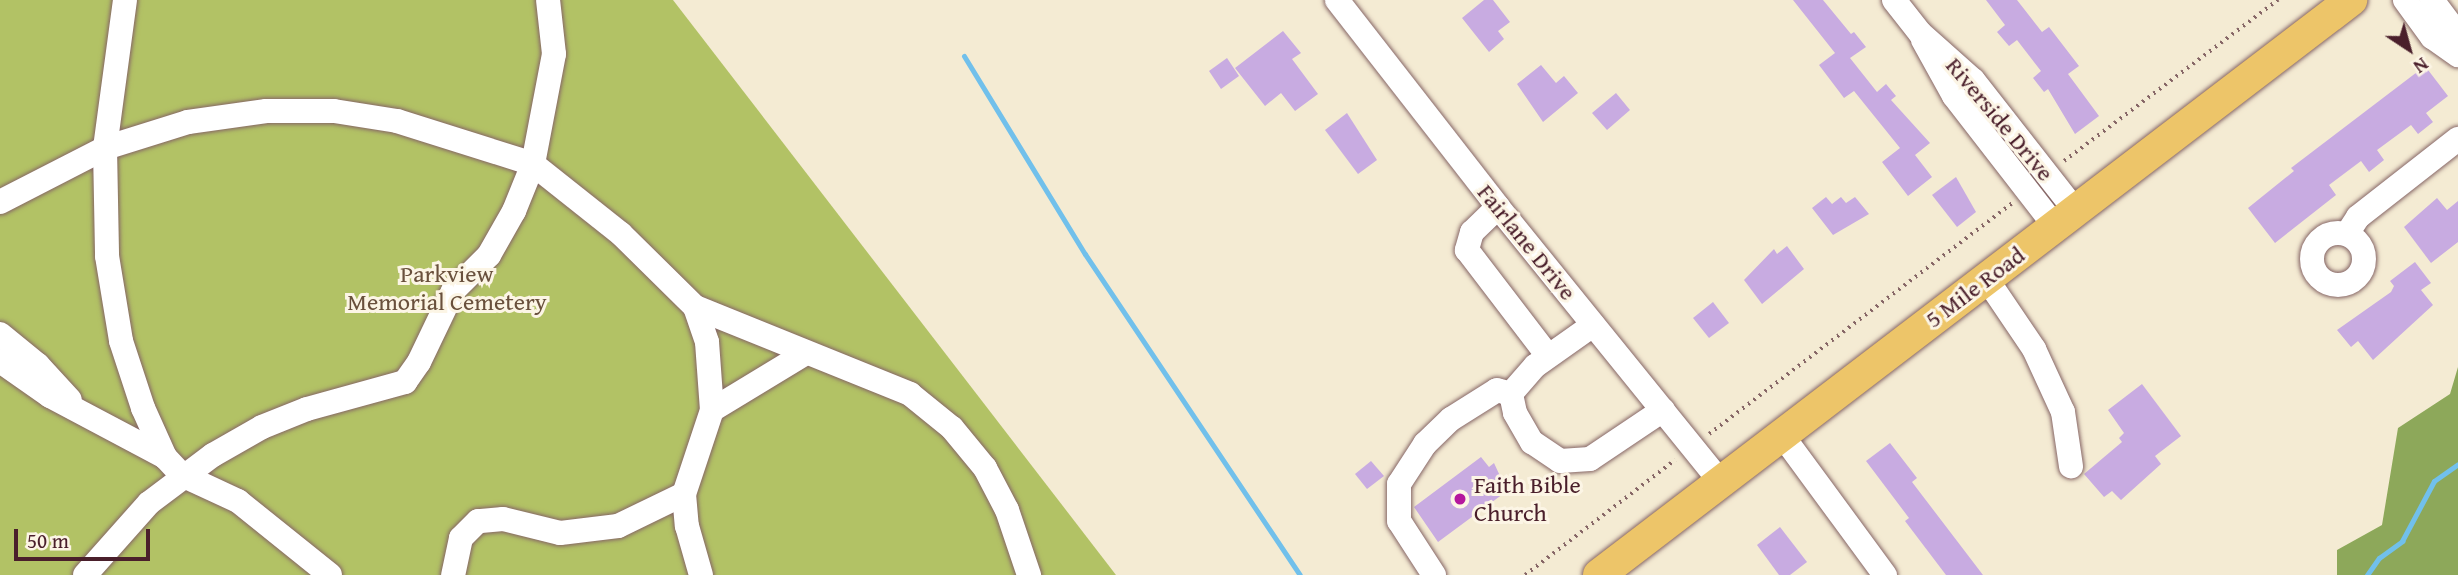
<!DOCTYPE html>
<html>
<head>
<meta charset="utf-8">
<style>
	body { margin:0 }
	#map { position:relative; width:2458px; height:575px; overflow:hidden; background:#f4ebd3; font-family:"Gentium Book Plus",serif }
	div>[style] { position:absolute }
	.green>* { inset:0; background:#b2c265 }
	.forest>* { inset:0; background:#8da85a }
	.stream>* { height:5px; margin:-2.5px; padding:0 2.5px; transform-origin:2.5px; border-radius:2.5px; background:#71c0eb }
	.building>* { inset:0; background:#c8abe1 }
	.path>* { height:3.5px; margin-top:-1.75px; transform-origin:0; background:repeating-linear-gradient(90deg,#866666 0 2px,transparent 0 7px) }
	.roads { filter:drop-shadow(0 0 2px #866666) drop-shadow(0 0 2px #866666) }
	.minor>* { height:24px; margin:-12px; padding:0 12px; transform-origin:12px; border-radius:12px; background:#fff }
	.minor>.ring { margin:-12px; padding:0; box-sizing:content-box; background:none; border:24px solid #fff; border-radius:50% }
	.major>* { height:32px; margin:-16px; padding:0 16px; transform-origin:16px; border-radius:16px; background:#edc569 }
	.dots>* { width:19px; height:19px; translate:-50% -50%; box-sizing:border-box; border:4px solid #fcf5e5; border-radius:50% }
	span { translate:-50% -50%; white-space:nowrap; text-align:center; line-height:1.15; -webkit-text-stroke:6px #fcf5e5; paint-order:stroke }
	.street-label { font-size:24px; color:#4a1f2b }
	.park-label { font-size:24px; color:#69503c }
	.poi-label { font-size:24px; color:#4a1f2b }
	.left { translate:0 -50%; text-align:left }
	.north { position:absolute; left:2374px; top:14px; width:70px; height:70px; -webkit-text-stroke:5px #fcf5e5; paint-order:stroke; rotate:144deg; font-size:19px; font-weight:700; line-height:28px; text-align:center; color:#4a1f2b }
	.north::after { content:''; display:block; margin:auto; width:24px; height:32px; background:#4a1f2b; clip-path:polygon(50% 0,100% 100%,50% 72%,0 100%) }
	.scale { position:absolute; left:14px; top:529px; width:136px; height:32px; box-sizing:border-box; border:4px solid #4a1f2b; border-top:0; padding-left:9px; font-size:21px; line-height:24px; white-space:nowrap; color:#4a1f2b; -webkit-text-stroke:5px #fcf5e5; paint-order:stroke }
</style>
</head>
<body>
<div id="map">
	<div class="green">
		<i style="clip-path:polygon(0 0,673px 0,1116px 575px,0 575px)"></i>
	</div>
	<div class="forest">
		<i style="clip-path:polygon(2458px 367px,2458px 575px,2337px 575px,2337px 550px,2382px 525px,2398px 428px,2450px 394px)"></i>
	</div>
	<div class="stream">
		<i style="left:964px;top:56px;width:232px;rotate:58.6deg"></i>
		<i style="left:1085px;top:254px;width:386px;rotate:56.2deg"></i>
		<i style="left:2367px;top:575px;width:21px;rotate:-55deg"></i>
		<i style="left:2379px;top:558px;width:29px;rotate:-36deg"></i>
		<i style="left:2402px;top:541px;width:68px;rotate:-61.9deg"></i>
		<i style="left:2434px;top:481px;width:29px;rotate:-35deg"></i>
	</div>
	<div class="building">
		<i style="clip-path:polygon(1484px 0,1493px 0,1510px 22px,1498px 31px,1504px 39px,1489px 52px,1462px 18px)"></i>
		<i style="clip-path:polygon(1793px 0,1823px 0,1851px 34px,1854px 32px,1866px 47px,1850px 58px,1877px 92px,1886px 84px,1896px 96px,1891px 100px,1930px 143px,1915px 155px,1932px 177px,1908px 196px,1882px 162px,1900px 148px,1854px 91px,1844px 98px,1819px 65px,1835px 53px)"></i>
		<i style="clip-path:polygon(1986px 0,2017px 0,2042px 32px,2049px 27px,2079px 66px,2068px 74px,2099px 116px,2075px 134px,2048px 89px,2044px 92px,2033px 78px,2041px 71px,2017px 40px,2009px 46px,1997px 32px,2005px 25px)"></i>
		<i style="clip-path:polygon(1283px 31px,1301px 53px,1292px 59px,1318px 94px,1295px 111px,1281px 93px,1265px 106px,1235px 68px)"></i>
		<i style="clip-path:polygon(1227px 58px,1239px 76px,1221px 89px,1209px 71px)"></i>
		<i style="clip-path:polygon(1541px 65px,1556px 83px,1564px 76px,1578px 93px,1543px 122px,1517px 84px)"></i>
		<i style="clip-path:polygon(2425px 66px,2448px 96px,2426px 113px,2433px 122px,2418px 134px,2411px 125px,2377px 150px,2384px 160px,2369px 172px,2361px 161px,2329px 185px,2336px 195px,2275px 243px,2248px 208px,2294px 171px,2291px 168px)"></i>
		<i style="clip-path:polygon(1616px 93px,1630px 110px,1607px 130px,1592px 113px)"></i>
		<i style="clip-path:polygon(1347px 113px,1377px 160px,1358px 174px,1325px 130px)"></i>
		<i style="clip-path:polygon(1956px 177px,1976px 212px,1957px 227px,1932px 195px)"></i>
		<i style="clip-path:polygon(1826px 197px,1832px 204px,1841px 197px,1846px 203px,1855px 197px,1869px 214px,1833px 235px,1812px 208px)"></i>
		<i style="clip-path:polygon(2437px 198px,2447px 210px,2458px 201px,2458px 242px,2431px 263px,2404px 227px)"></i>
		<i style="clip-path:polygon(1787px 246px,1804px 269px,1762px 304px,1744px 280px,1774px 249px,1777px 254px)"></i>
		<i style="clip-path:polygon(2415px 262px,2431px 283px,2421px 290px,2433px 305px,2373px 360px,2358px 341px,2351px 347px,2337px 330px,2391px 292px,2394px 286px,2390px 281px)"></i>
		<i style="clip-path:polygon(1713px 302px,1729px 323px,1709px 338px,1693px 318px)"></i>
		<i style="clip-path:polygon(2142px 384px,2181px 436px,2155px 456px,2161px 464px,2121px 500px,2112px 491px,2104px 497px,2084px 474px,2122px 442px,2119px 438px,2124px 433px,2108px 410px)"></i>
		<i style="clip-path:polygon(1890px 443px,1917px 478px,1912px 482px,1983px 575px,1946px 575px,1905px 521px,1909px 518px,1866px 461px)"></i>
		<i style="clip-path:polygon(1481px 457px,1489px 467px,1494px 463px,1507px 491px,1438px 542px,1414px 507px)"></i>
		<i style="clip-path:polygon(1371px 461px,1384px 476px,1367px 489px,1355px 474px)"></i>
		<i style="clip-path:polygon(1780px 527px,1807px 562px,1790px 575px,1779px 575px,1757px 545px)"></i>
	</div>
	<div class="path">
		<i style="left:2064px;top:161px;width:268px;rotate:-37deg"></i>
		<i style="left:1709px;top:434px;width:381px;rotate:-37.3deg"></i>
		<i style="left:1525px;top:575px;width:189px;rotate:-37.5deg"></i>
	</div>
	<div class="roads">
		<div class="minor">
			<i style="left:125px;top:0;width:149px;rotate:97.7deg"></i>
			<i style="left:105px;top:148px;width:108px;rotate:88.9deg"></i>
			<i style="left:107px;top:256px;width:86px;rotate:80.6deg"></i>
			<i style="left:121px;top:341px;width:71px;rotate:71.8deg"></i>
			<i style="left:143px;top:408px;width:54px;rotate:65.8deg"></i>
			<i style="left:165px;top:457px;width:25px;rotate:47deg"></i>
			<i style="left:182px;top:475px;width:62px;rotate:24.9deg"></i>
			<i style="left:238px;top:501px;width:118px;rotate:38.8deg"></i>
			<i style="left:1337px;top:0;width:262px;rotate:52.1deg"></i>
			<i style="left:1498px;top:207px;width:354px;rotate:51deg"></i>
			<i style="left:1894px;top:0;width:42px;rotate:51.8deg"></i>
			<i style="left:1920px;top:33px;width:71px;rotate:41.6deg"></i>
			<i style="left:1973px;top:80px;width:165px;rotate:51.9deg"></i>
			<i style="left:2405px;top:0;width:46px;rotate:53.9deg"></i>
			<i style="left:2432px;top:37px;width:32px;rotate:35deg"></i>
			<i style="left:2432px;top:0;width:34px;rotate:53deg"></i>
			<i style="left:2452px;top:27px;width:24px;rotate:85deg"></i>
			<i style="left:1923px;top:40px;width:64px;rotate:61deg"></i>
			<i style="left:1954px;top:96px;width:165px;rotate:52.2deg"></i>
			<i style="left:0;top:202px;width:118px;rotate:-27.2deg"></i>
			<i style="left:105px;top:148px;width:87px;rotate:-17.4deg"></i>
			<i style="left:188px;top:122px;width:79px;rotate:-8deg"></i>
			<i style="left:266px;top:111px;width:68px"></i>
			<i style="left:334px;top:111px;width:64px;rotate:9deg"></i>
			<i style="left:397px;top:121px;width:143px;rotate:17.5deg"></i>
			<i style="left:533px;top:164px;width:112px;rotate:38.5deg"></i>
			<i style="left:621px;top:234px;width:104px;rotate:44.6deg"></i>
			<i style="left:695px;top:307px;width:37px;rotate:71deg"></i>
			<i style="left:707px;top:342px;width:68px;rotate:85.8deg"></i>
			<i style="left:712px;top:410px;width:89px;rotate:108.4deg"></i>
			<i style="left:684px;top:494px;width:73px;rotate:154.1deg"></i>
			<i style="left:618px;top:526px;width:58px;rotate:173.1deg"></i>
			<i style="left:560px;top:533px;width:59px;rotate:-166.2deg"></i>
			<i style="left:503px;top:519px;width:25px;rotate:175deg"></i>
			<i style="left:478px;top:521px;width:24px;rotate:135deg"></i>
			<i style="left:461px;top:538px;width:38px;rotate:102deg"></i>
			<i style="left:1498px;top:207px;width:36px;rotate:136deg"></i>
			<i style="left:1472px;top:232px;width:19px;rotate:106deg"></i>
			<i style="left:1467px;top:250px;width:133px;rotate:52.6deg"></i>
			<i class="ring" style="left:2312px;top:233px;width:28px;height:28px"></i>
			<i style="left:2347px;top:234px;width:20px;rotate:-57deg"></i>
			<i style="left:2358px;top:217px;width:127px;rotate:-38deg"></i>
			<i style="left:1986px;top:278px;width:86px;rotate:55.9deg"></i>
			<i style="left:2034px;top:349px;width:69px;rotate:65.3deg"></i>
			<i style="left:2063px;top:412px;width:55px;rotate:81.6deg"></i>
			<i style="left:695px;top:307px;width:232px;rotate:22deg"></i>
			<i style="left:910px;top:394px;width:54px;rotate:39deg"></i>
			<i style="left:952px;top:428px;width:52px;rotate:50.5deg"></i>
			<i style="left:985px;top:468px;width:47px;rotate:62.4deg"></i>
			<i style="left:1007px;top:510px;width:69px;rotate:71.3deg"></i>
			<i style="left:1593px;top:325px;width:71px;rotate:144.7deg"></i>
			<i style="left:1535px;top:366px;width:37px;rotate:131deg"></i>
			<i style="left:1511px;top:394px;width:19px;rotate:78deg"></i>
			<i style="left:1515px;top:413px;width:34px;rotate:60deg"></i>
			<i style="left:1532px;top:442px;width:34px;rotate:34deg"></i>
			<i style="left:1560px;top:461px;width:30px;rotate:-4deg"></i>
			<i style="left:1590px;top:459px;width:88px;rotate:-33.9deg"></i>
			<i style="left:0;top:334px;width:49px;rotate:39.2deg"></i>
			<i style="left:38px;top:365px;width:47px;rotate:47.6deg"></i>
			<i style="left:0;top:361px;width:61px;rotate:35deg"></i>
			<i style="left:50px;top:396px;width:130px;rotate:27.9deg"></i>
			<i style="left:712px;top:410px;width:108px;rotate:-31.3deg"></i>
			<i style="left:1782px;top:435px;width:174px;rotate:53.7deg"></i>
			<i style="left:684px;top:494px;width:32px;rotate:85deg"></i>
			<i style="left:687px;top:526px;width:51px;rotate:74.1deg"></i>
			<i style="left:85px;top:575px;width:96px;rotate:-48.4deg"></i>
			<i style="left:149px;top:503px;width:80px;rotate:-36.9deg"></i>
			<i style="left:213px;top:455px;width:56px;rotate:-29.7deg"></i>
			<i style="left:262px;top:427px;width:48px;rotate:-21.8deg"></i>
			<i style="left:307px;top:409px;width:102px;rotate:-15.4deg"></i>
			<i style="left:405px;top:382px;width:24px;rotate:-55deg"></i>
			<i style="left:419px;top:362px;width:79px;rotate:-64.4deg"></i>
			<i style="left:453px;top:291px;width:51px;rotate:-45deg"></i>
			<i style="left:489px;top:255px;width:51px;rotate:-60.4deg"></i>
			<i style="left:514px;top:211px;width:51px;rotate:-68deg"></i>
			<i style="left:533px;top:164px;width:112px;rotate:-79.2deg"></i>
			<i style="left:554px;top:54px;width:54px;rotate:-96.3deg"></i>
			<i style="left:1434px;top:575px;width:64px;rotate:-122.9deg"></i>
			<i style="left:1399px;top:521px;width:37px;rotate:-90deg"></i>
			<i style="left:1399px;top:484px;width:48px;rotate:-57deg"></i>
			<i style="left:1425px;top:444px;width:36px;rotate:-44deg"></i>
			<i style="left:1451px;top:419px;width:54px;rotate:-32.2deg"></i>
			<i style="left:1497px;top:390px;width:15px;rotate:16deg"></i>
		</div>
		<div class="major">
			<i style="left:1599px;top:575px;width:947px;rotate:-37.4deg"></i>
		</div>
	</div>
	<div class="dots">
		<i style="left:1460px;top:499px;background:#b5179e"></i>
	</div>
	<div class="street-label">
		<span style="left:2000px;top:119px;rotate:50deg">Riverside Drive</span>
		<span style="left:1527px;top:242px;rotate:51deg">Fairlane Drive</span>
		<span style="left:1975px;top:287px;rotate:-37deg">5 Mile Road</span>
	</div>
	<div class="park-label">
		<span style="left:447px;top:288px">Parkview<br>Memorial Cemetery</span>
	</div>
	<div class="poi-label">
		<span class="left" style="left:1474px;top:499px">Faith Bible<br>Church</span>
	</div>
	<div class="north">N</div>
	<div class="scale">50 m</div>
</div>
</body>
</html>
